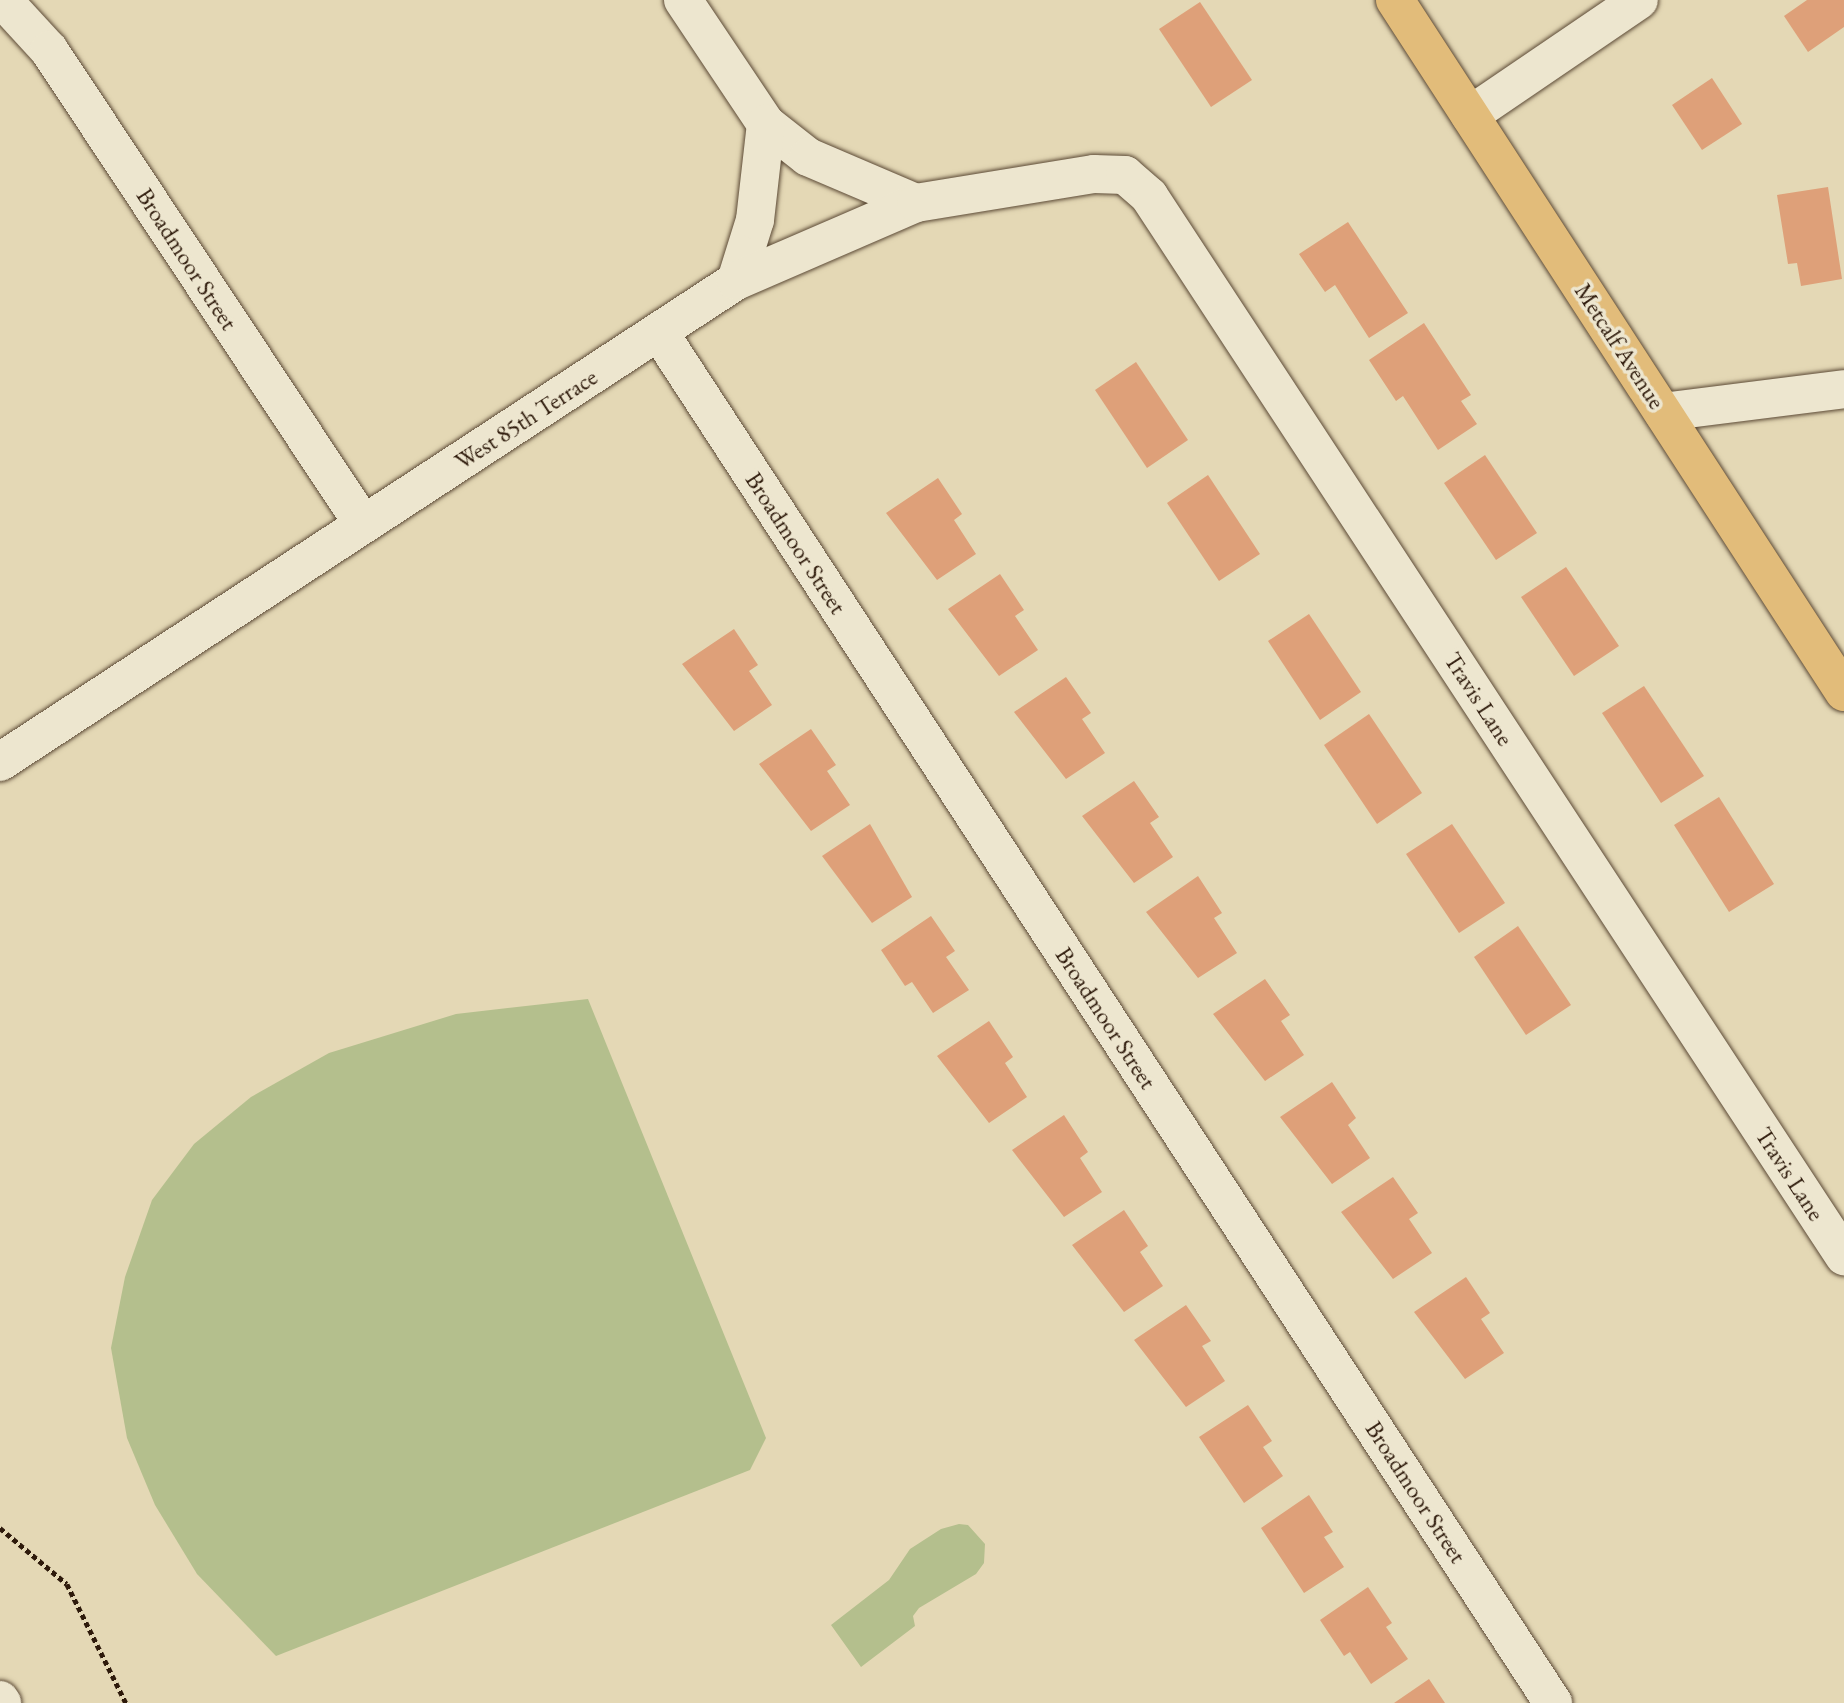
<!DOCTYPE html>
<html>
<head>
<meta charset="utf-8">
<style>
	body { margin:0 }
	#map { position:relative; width:1844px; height:1703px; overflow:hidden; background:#e4d8b5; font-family:"EB Garamond",serif }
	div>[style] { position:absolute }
	.green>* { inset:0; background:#b4bf8d }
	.building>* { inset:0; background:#dea079 }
	.path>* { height:4.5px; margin-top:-2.25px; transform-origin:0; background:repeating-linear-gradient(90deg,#2e1a0b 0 5px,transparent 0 8.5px) }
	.roads { filter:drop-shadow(0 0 2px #5c4a36) drop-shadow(0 0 2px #5c4a36) }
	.minor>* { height:38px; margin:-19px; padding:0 19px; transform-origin:19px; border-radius:19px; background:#ede6cf }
	.major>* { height:38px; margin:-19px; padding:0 19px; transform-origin:19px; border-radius:19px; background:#e2bc7a }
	span { translate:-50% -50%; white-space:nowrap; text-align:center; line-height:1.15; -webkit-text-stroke:7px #ede6cf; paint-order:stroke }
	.street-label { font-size:24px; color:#2e1a0b }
</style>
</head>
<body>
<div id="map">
	<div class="green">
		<i style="clip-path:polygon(588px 999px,766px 1438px,750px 1470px,276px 1656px,197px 1574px,155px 1505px,127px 1438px,111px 1348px,125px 1277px,152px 1200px,194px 1144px,251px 1097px,329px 1053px,456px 1014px)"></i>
		<i style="clip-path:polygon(959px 1524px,968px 1525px,985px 1544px,984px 1563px,976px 1574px,919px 1608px,913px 1616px,915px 1626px,861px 1667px,831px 1625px,889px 1580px,910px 1549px,941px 1529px)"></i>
	</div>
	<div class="building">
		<i style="clip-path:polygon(1807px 0,1844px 0,1844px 27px,1808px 52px,1784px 16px)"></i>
		<i style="clip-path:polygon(1200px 2px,1252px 80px,1211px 107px,1159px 29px)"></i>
		<i style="clip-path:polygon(1712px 78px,1742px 124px,1702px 150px,1672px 105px)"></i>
		<i style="clip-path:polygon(1828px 187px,1842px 279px,1801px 286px,1797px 263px,1788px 264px,1777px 195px)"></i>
		<i style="clip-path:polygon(1348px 222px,1408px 313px,1369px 338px,1335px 285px,1325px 292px,1299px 254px)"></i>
		<i style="clip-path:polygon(1424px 323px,1471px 395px,1461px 401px,1477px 424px,1438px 450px,1403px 396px,1396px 401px,1369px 360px)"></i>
		<i style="clip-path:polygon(1136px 362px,1188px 440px,1147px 468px,1095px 390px)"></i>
		<i style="clip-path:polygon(1485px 455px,1537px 533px,1496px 560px,1444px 483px)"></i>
		<i style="clip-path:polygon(1208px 475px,1260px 554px,1219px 581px,1167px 503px)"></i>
		<i style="clip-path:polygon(938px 478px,962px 514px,954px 520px,976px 554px,937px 580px,886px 513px)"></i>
		<i style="clip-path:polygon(1566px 567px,1619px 646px,1574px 676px,1521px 597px)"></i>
		<i style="clip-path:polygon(1000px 574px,1024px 610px,1015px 616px,1038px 650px,999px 676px,948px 609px)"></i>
		<i style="clip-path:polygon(1309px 614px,1361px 692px,1320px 720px,1268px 641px)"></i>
		<i style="clip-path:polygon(734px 629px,758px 665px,749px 671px,772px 705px,734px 731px,682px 664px)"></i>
		<i style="clip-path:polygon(1066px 677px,1091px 713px,1082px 719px,1105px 753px,1066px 779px,1014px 712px)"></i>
		<i style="clip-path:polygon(1644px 686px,1704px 776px,1661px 803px,1602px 713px)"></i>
		<i style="clip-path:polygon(1369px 714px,1422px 793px,1377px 824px,1324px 745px)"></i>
		<i style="clip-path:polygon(811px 729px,836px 765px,827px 771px,850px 805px,811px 831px,759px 764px)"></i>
		<i style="clip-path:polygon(1134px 781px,1159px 817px,1150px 823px,1173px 857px,1134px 883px,1082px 816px)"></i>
		<i style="clip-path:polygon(1719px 797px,1774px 884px,1729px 912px,1674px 825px)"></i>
		<i style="clip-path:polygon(870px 824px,912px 897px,872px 923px,822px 856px)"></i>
		<i style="clip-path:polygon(1452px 824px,1505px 903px,1459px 933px,1406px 854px)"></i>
		<i style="clip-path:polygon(1198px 876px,1222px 913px,1214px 918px,1237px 953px,1198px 978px,1146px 912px)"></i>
		<i style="clip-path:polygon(931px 916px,955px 951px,946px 957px,969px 990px,933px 1013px,912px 982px,905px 986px,881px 950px)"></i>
		<i style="clip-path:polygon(1518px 926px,1571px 1005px,1526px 1035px,1474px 957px)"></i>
		<i style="clip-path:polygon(1265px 979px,1290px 1015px,1281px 1021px,1304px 1055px,1265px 1081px,1213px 1014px)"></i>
		<i style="clip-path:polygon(989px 1021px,1013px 1057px,1005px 1063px,1027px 1097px,989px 1123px,937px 1056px)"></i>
		<i style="clip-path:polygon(1332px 1082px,1356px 1118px,1348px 1125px,1370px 1158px,1332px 1184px,1280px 1117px)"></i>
		<i style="clip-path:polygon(1064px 1115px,1088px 1152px,1080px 1158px,1102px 1192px,1064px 1217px,1012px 1150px)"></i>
		<i style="clip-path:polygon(1393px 1177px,1418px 1213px,1409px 1219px,1432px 1253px,1393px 1279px,1341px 1212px)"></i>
		<i style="clip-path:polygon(1124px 1210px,1148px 1246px,1140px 1252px,1163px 1286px,1124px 1312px,1072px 1245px)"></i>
		<i style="clip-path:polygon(1466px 1277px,1490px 1313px,1481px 1319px,1504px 1353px,1465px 1379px,1414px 1312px)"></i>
		<i style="clip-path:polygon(1186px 1305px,1211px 1341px,1202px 1346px,1225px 1381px,1186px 1407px,1134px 1340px)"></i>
		<i style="clip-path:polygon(1248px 1405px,1272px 1441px,1263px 1447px,1283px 1476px,1244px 1503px,1199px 1437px)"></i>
		<i style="clip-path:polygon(1309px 1495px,1333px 1532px,1324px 1537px,1344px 1567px,1304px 1593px,1261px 1528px)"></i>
		<i style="clip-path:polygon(1368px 1587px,1392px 1623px,1386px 1627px,1408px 1659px,1371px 1684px,1350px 1652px,1344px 1656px,1320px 1620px)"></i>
		<i style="clip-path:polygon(1429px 1679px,1445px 1703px,1394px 1703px)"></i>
	</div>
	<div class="path">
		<i style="left:0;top:1528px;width:87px;rotate:39.9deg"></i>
		<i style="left:67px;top:1584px;width:133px;rotate:63.6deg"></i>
	</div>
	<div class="roads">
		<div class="minor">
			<i style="left:3px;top:0;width:68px;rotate:47.4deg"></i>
			<i style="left:49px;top:50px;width:569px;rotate:56.48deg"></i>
			<i style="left:683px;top:0;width:149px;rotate:56.2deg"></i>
			<i style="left:766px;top:124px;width:53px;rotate:38.2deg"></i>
			<i style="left:808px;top:157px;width:117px;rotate:23.1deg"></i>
			<i style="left:1470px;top:115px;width:204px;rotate:-34.2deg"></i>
			<i style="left:736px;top:281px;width:64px;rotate:-72.7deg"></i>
			<i style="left:755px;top:220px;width:97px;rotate:-83.5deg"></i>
			<i style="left:659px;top:332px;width:1637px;rotate:56.89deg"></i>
			<i style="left:1663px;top:412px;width:182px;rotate:-7.2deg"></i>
			<i style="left:0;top:762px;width:879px;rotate:-33.17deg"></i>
			<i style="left:736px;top:281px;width:196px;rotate:-23.4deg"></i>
			<i style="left:916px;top:203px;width:180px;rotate:-9.3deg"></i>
			<i style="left:1094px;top:174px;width:31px;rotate:2deg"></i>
			<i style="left:1125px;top:175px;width:32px;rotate:41deg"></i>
			<i style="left:1149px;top:196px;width:1268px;rotate:56.75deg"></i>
			<i style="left:0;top:1700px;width:4px;rotate:56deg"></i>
		</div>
		<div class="major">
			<i style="left:1395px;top:0;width:825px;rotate:57.02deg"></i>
		</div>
	</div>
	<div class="street-label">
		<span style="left:187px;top:259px;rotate:57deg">Broadmoor Street</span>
		<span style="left:1620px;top:346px;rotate:57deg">Metcalf Avenue</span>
		<span style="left:526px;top:419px;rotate:-33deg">West 85th Terrace</span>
		<span style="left:796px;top:543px;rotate:57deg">Broadmoor Street</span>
		<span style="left:1479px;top:699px;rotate:57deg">Travis Lane</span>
		<span style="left:1106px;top:1018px;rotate:57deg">Broadmoor Street</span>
		<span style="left:1790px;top:1174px;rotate:57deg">Travis Lane</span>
		<span style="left:1416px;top:1492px;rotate:57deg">Broadmoor Street</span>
	</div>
</div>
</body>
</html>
